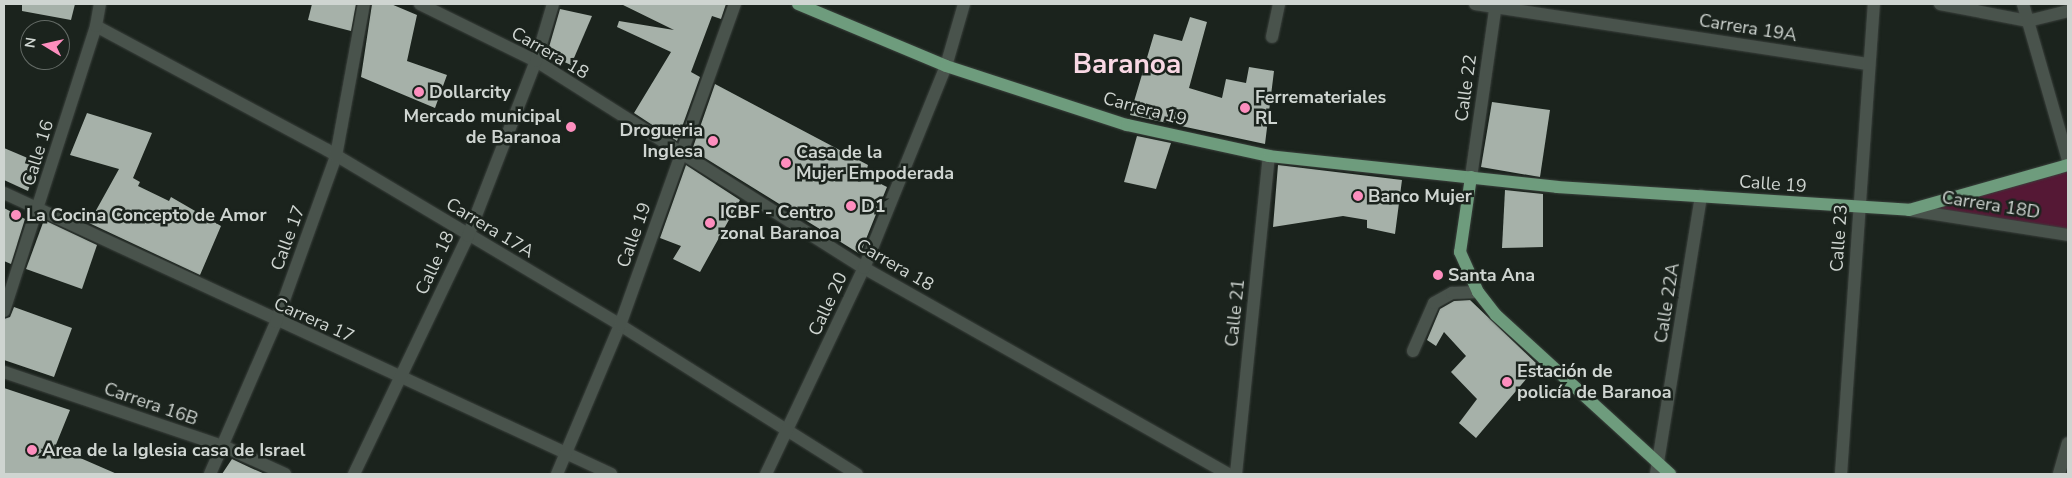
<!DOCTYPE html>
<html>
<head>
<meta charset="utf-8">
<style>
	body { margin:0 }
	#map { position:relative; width:2072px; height:478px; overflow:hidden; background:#1b231d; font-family:"Nunito Sans",sans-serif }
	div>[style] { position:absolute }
	.green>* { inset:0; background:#551835 }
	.building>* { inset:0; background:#a6b1a9 }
	.roads { filter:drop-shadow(0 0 1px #3a403c) drop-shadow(0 0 1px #3a403c) }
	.minor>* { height:12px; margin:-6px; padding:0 6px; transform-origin:6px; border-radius:6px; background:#49534c }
	.major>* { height:12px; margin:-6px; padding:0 6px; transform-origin:6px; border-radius:6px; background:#6e9c7d }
	.dots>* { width:14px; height:14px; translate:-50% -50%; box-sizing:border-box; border:2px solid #1b231d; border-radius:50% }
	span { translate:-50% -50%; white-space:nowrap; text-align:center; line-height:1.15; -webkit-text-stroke:5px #1b231d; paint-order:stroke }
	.street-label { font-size:18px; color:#cfd5d1 }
	.poi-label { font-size:18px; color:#cfd5d1; font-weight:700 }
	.left { translate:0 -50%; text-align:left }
	.right { translate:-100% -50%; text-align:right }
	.town-label { font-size:28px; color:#f9d8e4; font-weight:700 }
	.frame { position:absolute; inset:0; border:5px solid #cfd5d1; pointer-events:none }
	.north { position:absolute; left:20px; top:20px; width:50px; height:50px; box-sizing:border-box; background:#1b231d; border:1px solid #636a65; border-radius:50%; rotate:279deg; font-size:14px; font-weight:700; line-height:20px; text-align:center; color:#cfd5d1 }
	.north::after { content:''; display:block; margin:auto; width:18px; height:22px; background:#fd8ebe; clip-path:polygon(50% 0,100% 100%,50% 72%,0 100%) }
</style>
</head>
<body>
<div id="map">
	<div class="green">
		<i style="clip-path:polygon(2068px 165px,2068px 235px,1927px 210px)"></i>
	</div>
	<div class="building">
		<i style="clip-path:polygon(22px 4px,75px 4px,71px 20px,22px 11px)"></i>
		<i style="clip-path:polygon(312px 4px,356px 4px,351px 31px,308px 20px)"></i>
		<i style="clip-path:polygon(372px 4px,391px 4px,417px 15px,407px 61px,447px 75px,435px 108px,361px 77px)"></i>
		<i style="clip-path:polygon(621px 4px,726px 4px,721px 19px,712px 16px,691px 72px,700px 77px,677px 141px,634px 113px,671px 52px,617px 27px,619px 21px,674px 30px)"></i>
		<i style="clip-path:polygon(560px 9px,592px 16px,571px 65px,547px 54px)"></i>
		<i style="clip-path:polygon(1190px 17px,1207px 22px,1189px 88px,1222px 98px,1226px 79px,1246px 83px,1249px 67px,1274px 71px,1265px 144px,1130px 115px,1154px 34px,1182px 41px)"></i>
		<i style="clip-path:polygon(715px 84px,868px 165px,865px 176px,887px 187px,860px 254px,692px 150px)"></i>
		<i style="clip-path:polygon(1492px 102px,1550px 110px,1540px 177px,1481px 167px)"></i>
		<i style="clip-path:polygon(87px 113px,152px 133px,133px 178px,140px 182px,138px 186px,169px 201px,171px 197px,221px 226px,200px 275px,89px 223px,119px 169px,70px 155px)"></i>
		<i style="clip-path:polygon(1137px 136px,1171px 143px,1156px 189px,1124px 182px)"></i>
		<i style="clip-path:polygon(4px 148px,37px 162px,28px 191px,4px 180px)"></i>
		<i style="clip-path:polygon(686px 165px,740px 200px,700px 272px,673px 259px,681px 246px,660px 238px)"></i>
		<i style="clip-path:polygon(1278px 165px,1402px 180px,1395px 234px,1367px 228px,1367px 220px,1343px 216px,1273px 227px)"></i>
		<i style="clip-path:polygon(1505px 190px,1543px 194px,1543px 247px,1502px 248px)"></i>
		<i style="clip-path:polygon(4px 208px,25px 219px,11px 264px,4px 261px)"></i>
		<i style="clip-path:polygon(44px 220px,97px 245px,82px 289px,26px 269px)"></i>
		<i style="clip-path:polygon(1470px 300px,1538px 365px,1476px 438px,1459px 423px,1477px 399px,1451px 372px,1466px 356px,1444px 332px,1436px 346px,1427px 340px,1440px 309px,1454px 301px)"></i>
		<i style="clip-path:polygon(14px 307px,72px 328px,54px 377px,4px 360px,4px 319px,10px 317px)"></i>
		<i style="clip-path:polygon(4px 388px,70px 410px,55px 447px,117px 474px,4px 474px)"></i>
		<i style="clip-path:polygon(232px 459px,251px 468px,265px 474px,222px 474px)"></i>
	</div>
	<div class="roads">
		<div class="minor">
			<i style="left:420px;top:4px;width:129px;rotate:26.2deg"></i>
			<i style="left:536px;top:61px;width:388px;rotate:32.3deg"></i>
			<i style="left:864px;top:268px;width:418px;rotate:29.5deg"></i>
			<i style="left:1475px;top:4px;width:397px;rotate:8.7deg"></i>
			<i style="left:1940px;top:4px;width:90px;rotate:10.9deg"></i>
			<i style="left:2028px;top:21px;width:41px;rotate:-14deg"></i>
			<i style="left:2023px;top:4px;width:162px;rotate:73.9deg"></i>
			<i style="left:96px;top:26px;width:262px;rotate:28.2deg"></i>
			<i style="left:327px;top:150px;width:341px;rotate:30.8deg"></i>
			<i style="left:620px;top:325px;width:280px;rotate:32.2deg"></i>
			<i style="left:1272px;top:37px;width:34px;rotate:-78deg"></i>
			<i style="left:1471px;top:177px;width:175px;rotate:-81.8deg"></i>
			<i style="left:4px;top:193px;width:669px;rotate:24.84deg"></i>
			<i style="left:1909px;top:210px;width:161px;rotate:8.9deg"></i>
			<i style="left:4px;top:311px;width:299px;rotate:-72.1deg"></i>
			<i style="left:96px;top:26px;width:22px;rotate:-80deg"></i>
			<i style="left:1413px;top:351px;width:52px;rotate:-66.4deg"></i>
			<i style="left:1434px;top:303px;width:21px;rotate:-29deg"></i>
			<i style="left:1452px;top:293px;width:26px;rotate:-2deg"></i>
			<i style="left:4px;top:372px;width:231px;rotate:18.7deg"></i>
			<i style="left:223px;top:446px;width:68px;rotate:24.3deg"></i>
			<i style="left:210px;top:474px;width:166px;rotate:-66.5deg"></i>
			<i style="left:276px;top:322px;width:177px;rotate:-70.1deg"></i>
			<i style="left:336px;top:156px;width:155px;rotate:-79.6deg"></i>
			<i style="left:354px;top:474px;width:264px;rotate:-64.4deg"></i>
			<i style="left:468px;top:236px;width:188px;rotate:-68.8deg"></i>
			<i style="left:536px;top:61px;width:59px;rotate:-73.4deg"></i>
			<i style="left:557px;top:474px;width:162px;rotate:-67.1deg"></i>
			<i style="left:620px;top:325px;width:341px;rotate:-70.3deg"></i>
			<i style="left:766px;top:474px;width:228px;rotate:-64.6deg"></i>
			<i style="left:864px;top:268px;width:218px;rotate:-67.9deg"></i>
			<i style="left:946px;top:66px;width:65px;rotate:-73.8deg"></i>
			<i style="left:1236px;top:474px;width:320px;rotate:-84.1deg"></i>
			<i style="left:1656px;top:474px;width:282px;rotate:-80.8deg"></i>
			<i style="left:1841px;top:474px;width:471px;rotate:-86deg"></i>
			<i style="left:2059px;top:474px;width:32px;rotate:-74deg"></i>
		</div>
		<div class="major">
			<i style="left:798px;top:4px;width:160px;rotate:22.7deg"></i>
			<i style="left:946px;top:66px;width:190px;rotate:18.1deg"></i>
			<i style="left:1127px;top:125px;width:145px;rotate:12.3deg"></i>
			<i style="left:1269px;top:156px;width:290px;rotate:6.1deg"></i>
			<i style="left:1557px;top:187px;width:353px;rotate:3.7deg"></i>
			<i style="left:1909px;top:210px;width:165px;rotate:-15.8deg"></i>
			<i style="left:1471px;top:177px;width:76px;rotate:98.3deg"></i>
			<i style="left:1460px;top:252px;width:44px;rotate:65.8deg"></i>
			<i style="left:1478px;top:292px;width:29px;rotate:52deg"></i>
			<i style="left:1496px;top:315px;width:236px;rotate:42.4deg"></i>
		</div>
	</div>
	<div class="dots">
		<i style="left:419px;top:92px;background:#fd8ebe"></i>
		<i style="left:1245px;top:108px;background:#fd8ebe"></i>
		<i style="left:571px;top:127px;background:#fd8ebe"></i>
		<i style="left:713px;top:141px;background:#fd8ebe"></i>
		<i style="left:786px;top:163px;background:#fd8ebe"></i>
		<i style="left:1358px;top:196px;background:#fd8ebe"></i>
		<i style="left:851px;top:206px;background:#fd8ebe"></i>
		<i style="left:16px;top:215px;background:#fd8ebe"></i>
		<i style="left:710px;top:223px;background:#fd8ebe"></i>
		<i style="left:1438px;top:275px;background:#fd8ebe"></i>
		<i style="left:1507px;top:382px;background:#fd8ebe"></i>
		<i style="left:32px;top:450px;background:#fd8ebe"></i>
	</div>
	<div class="street-label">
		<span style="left:1748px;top:28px;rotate:9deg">Carrera 19A</span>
		<span style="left:550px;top:53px;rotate:30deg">Carrera 18</span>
		<span style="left:1466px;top:88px;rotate:-82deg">Calle 22</span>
		<span style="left:1145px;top:109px;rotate:15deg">Carrera 19</span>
		<span style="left:38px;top:153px;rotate:-73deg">Calle 16</span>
		<span style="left:1773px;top:184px;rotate:4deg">Calle 19</span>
		<span style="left:1991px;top:205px;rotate:9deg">Carrera 18D</span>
		<span style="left:490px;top:228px;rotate:31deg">Carrera 17A</span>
		<span style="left:634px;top:235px;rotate:-70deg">Calle 19</span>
		<span style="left:288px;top:238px;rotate:-70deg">Calle 17</span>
		<span style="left:1839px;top:238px;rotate:-86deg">Calle 23</span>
		<span style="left:435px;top:263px;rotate:-65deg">Calle 18</span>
		<span style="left:895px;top:265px;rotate:30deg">Carrera 18</span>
		<span style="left:1667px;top:303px;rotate:-81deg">Calle 22A</span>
		<span style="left:828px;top:304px;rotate:-65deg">Calle 20</span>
		<span style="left:1235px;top:313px;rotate:-84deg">Calle 21</span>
		<span style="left:314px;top:320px;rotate:24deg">Carrera 17</span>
		<span style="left:151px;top:404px;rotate:19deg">Carrera 16B</span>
	</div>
	<div class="poi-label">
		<span class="left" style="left:429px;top:92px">Dollarcity</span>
		<span class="left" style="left:1255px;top:108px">Ferremateriales<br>RL</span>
		<span class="right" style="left:561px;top:127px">Mercado municipal<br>de Baranoa</span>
		<span class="right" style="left:703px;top:141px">Drogueria<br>Inglesa</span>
		<span class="left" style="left:796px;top:163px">Casa de la<br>Mujer Empoderada</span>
		<span class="left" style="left:1368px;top:196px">Banco Mujer</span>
		<span class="left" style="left:861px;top:206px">D1</span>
		<span class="left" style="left:720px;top:223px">ICBF - Centro<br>zonal Baranoa</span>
		<span class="left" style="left:26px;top:215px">La Cocina Concepto de Amor</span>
		<span class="left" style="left:1448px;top:275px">Santa Ana</span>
		<span class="left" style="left:1517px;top:382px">Estación de<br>policía de Baranoa</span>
		<span class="left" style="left:42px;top:450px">Area de la Iglesia casa de Israel</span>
	</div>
	<div class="town-label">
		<span style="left:1127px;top:64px">Baranoa</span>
	</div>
	<div class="frame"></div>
	<div class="north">N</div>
</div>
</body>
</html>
